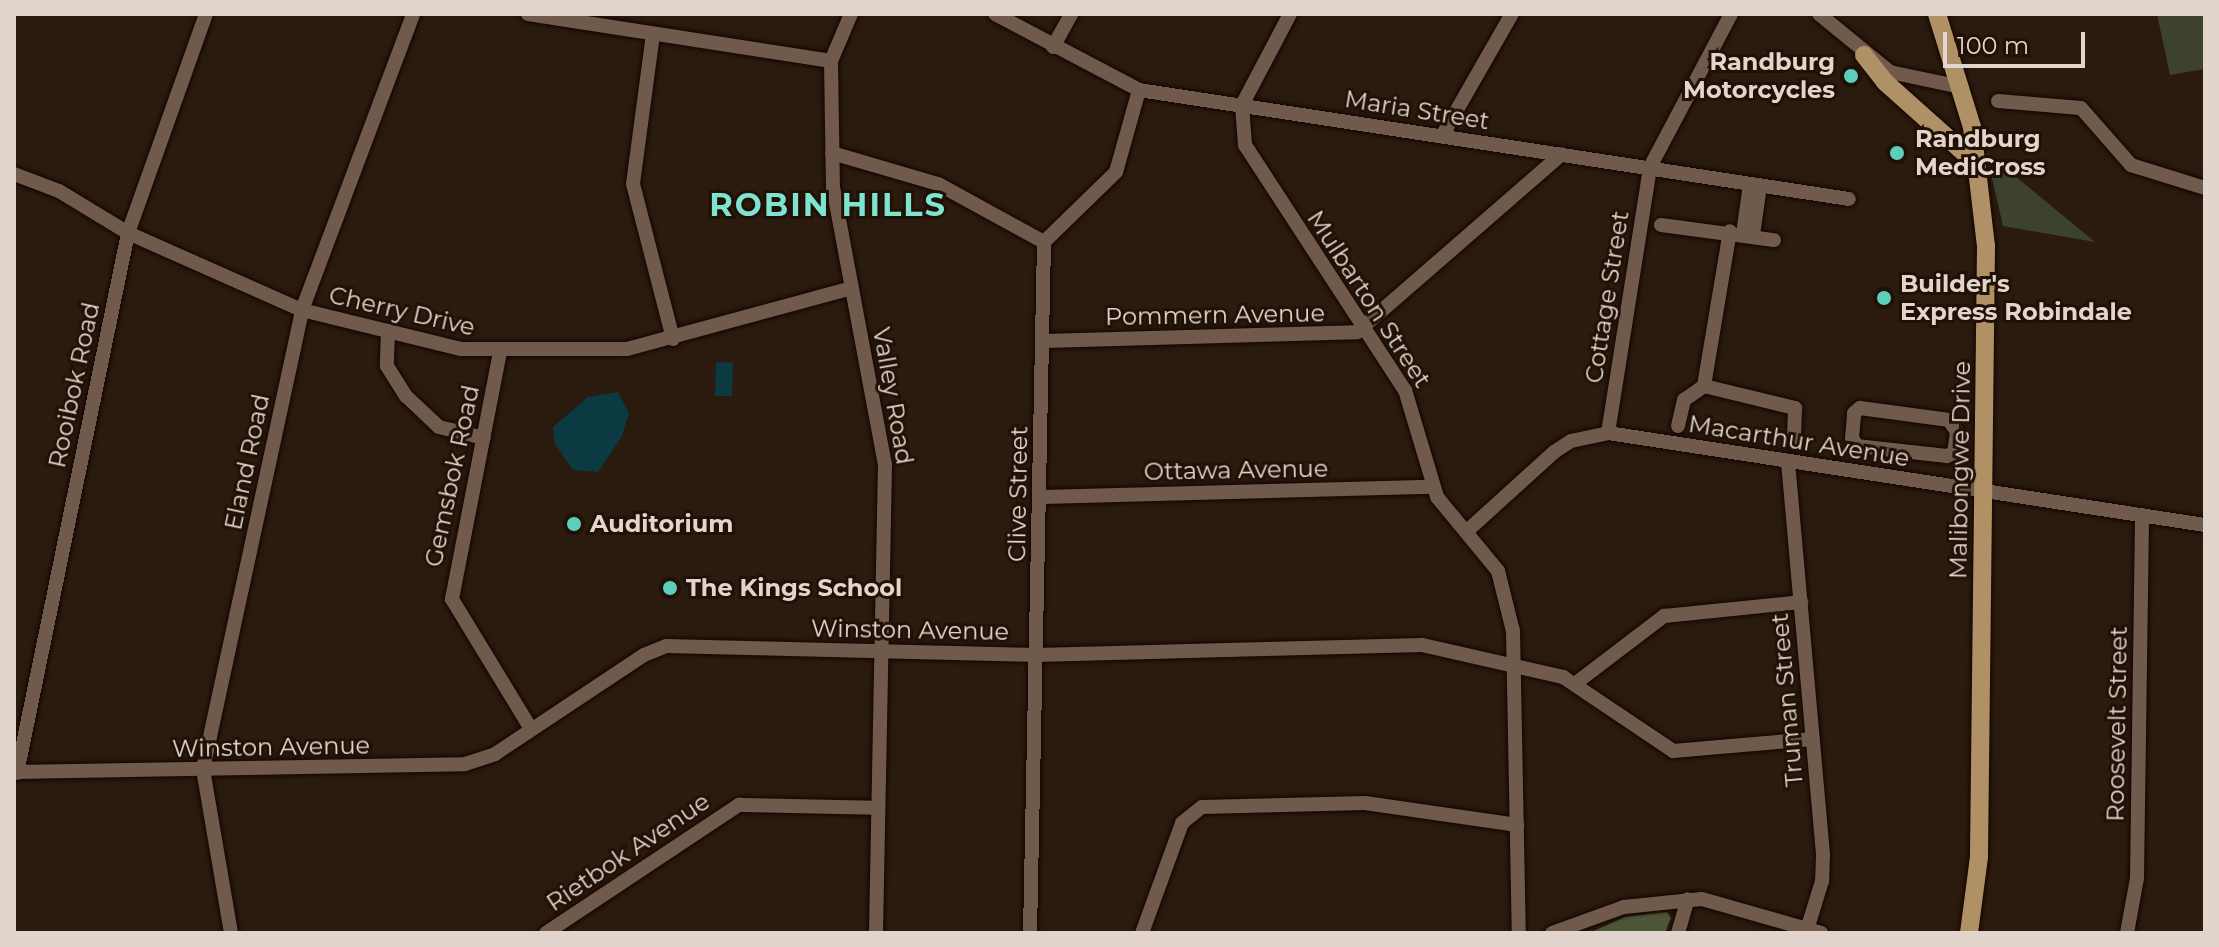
<!DOCTYPE html>
<html>
<head>
<meta charset="utf-8">
<style>
	body { margin:0 }
	#map { position:relative; width:2219px; height:947px; overflow:hidden; background:#2b1a0e; font-family:Montserrat,sans-serif }
	div>[style] { position:absolute }
	.green>* { inset:0; background:#3c422e }
	.forest>* { inset:0; background:#4e5637 }
	.water>* { inset:0; background:#0b3a42 }
	.roads { filter:drop-shadow(0 0 2px #130500) drop-shadow(0 0 2px #130500) }
	.minor>* { height:14px; margin:-7px; padding:0 7px; transform-origin:7px; border-radius:7px; background:#6f5a4c }
	.major>* { height:18px; margin:-9px; padding:0 9px; transform-origin:9px; border-radius:9px; background:#b09166 }
	.dots>* { width:22px; height:22px; translate:-50% -50%; box-sizing:border-box; border:4px solid #211006; border-radius:50% }
	span { translate:-50% -50%; white-space:nowrap; text-align:center; line-height:1.15; -webkit-text-stroke:6px #211006; paint-order:stroke }
	.poi-label { font-size:24px; color:#e2d5cd; font-weight:700 }
	.right { translate:-100% -50%; text-align:right }
	.left { translate:0 -50%; text-align:left }
	.street-label { font-size:24px; color:#e2d5cd }
	.district-label { font-size:32px; color:#7fe4cf; font-weight:700; letter-spacing:2px }
	.frame { position:absolute; inset:0; border:16px solid #e2d5cd; pointer-events:none }
	.scale { position:absolute; left:1943px; top:32px; width:142px; height:36px; box-sizing:border-box; border:4px solid #e2d5cd; border-top:0; padding-left:10px; font-size:24px; line-height:28px; white-space:nowrap; color:#e2d5cd; -webkit-text-stroke:6px #211006; paint-order:stroke }
</style>
</head>
<body>
<div id="map">
	<div class="green">
		<i style="clip-path:polygon(2157px 14px,2205px 14px,2205px 69px,2170px 75px)"></i>
		<i style="clip-path:polygon(1986px 152px,2095px 242px,2003px 226px)"></i>
	</div>
	<div class="forest">
		<i style="clip-path:polygon(1667px 912px,1671px 918px,1665px 933px,1589px 933px,1625px 917px)"></i>
	</div>
	<div class="water">
		<i style="clip-path:polygon(716px 362px,733px 363px,732px 396px,715px 396px)"></i>
		<i style="clip-path:polygon(618px 392px,629px 413px,622px 436px,598px 472px,573px 470px,555px 444px,553px 427px,588px 397px)"></i>
	</div>
	<div class="roads">
		<div class="minor">
			<i style="left:528px;top:14px;width:307px;rotate:8.8deg"></i>
			<i style="left:851px;top:14px;width:51px;rotate:113.1deg"></i>
			<i style="left:831px;top:61px;width:126px;rotate:89.1deg"></i>
			<i style="left:833px;top:187px;width:282px;rotate:79.4deg"></i>
			<i style="left:885px;top:464px;width:469px;rotate:91.1deg"></i>
			<i style="left:995px;top:14px;width:163px;rotate:27.8deg"></i>
			<i style="left:1139px;top:90px;width:718px;rotate:8.73deg"></i>
			<i style="left:1290px;top:14px;width:103px;rotate:117.8deg"></i>
			<i style="left:1242px;top:105px;width:40px;rotate:85.7deg"></i>
			<i style="left:1245px;top:145px;width:293px;rotate:56.9deg"></i>
			<i style="left:1405px;top:390px;width:112px;rotate:73.3deg"></i>
			<i style="left:1437px;top:497px;width:96px;rotate:50.5deg"></i>
			<i style="left:1498px;top:571px;width:62px;rotate:76deg"></i>
			<i style="left:1513px;top:631px;width:302px;rotate:88.9deg"></i>
			<i style="left:1819px;top:14px;width:92px;rotate:39.2deg"></i>
			<i style="left:1890px;top:72px;width:73px;rotate:11.9deg"></i>
			<i style="left:653px;top:34px;width:151px;rotate:97.6deg"></i>
			<i style="left:633px;top:184px;width:160px;rotate:75.5deg"></i>
			<i style="left:1053px;top:47px;width:38px;rotate:-61deg"></i>
			<i style="left:1998px;top:101px;width:83px;rotate:4.8deg"></i>
			<i style="left:2081px;top:108px;width:76px;rotate:48.7deg"></i>
			<i style="left:2131px;top:165px;width:77px;rotate:17.3deg"></i>
			<i style="left:1442px;top:136px;width:141px;rotate:-60.2deg"></i>
			<i style="left:832px;top:153px;width:110px;rotate:16.3deg"></i>
			<i style="left:938px;top:184px;width:121px;rotate:28.7deg"></i>
			<i style="left:14px;top:174px;width:48px;rotate:20.7deg"></i>
			<i style="left:59px;top:191px;width:81px;rotate:31.3deg"></i>
			<i style="left:128px;top:233px;width:190px;rotate:23.9deg"></i>
			<i style="left:302px;top:310px;width:164px;rotate:13.8deg"></i>
			<i style="left:461px;top:349px;width:166px"></i>
			<i style="left:627px;top:349px;width:232px;rotate:-15.2deg"></i>
			<i style="left:1661px;top:225px;width:114px;rotate:7.6deg"></i>
			<i style="left:1743px;top:233px;width:49px;rotate:-81.7deg"></i>
			<i style="left:1753px;top:235px;width:49px;rotate:-81.9deg"></i>
			<i style="left:388px;top:331px;width:35px;rotate:92deg"></i>
			<i style="left:387px;top:366px;width:36px;rotate:58deg"></i>
			<i style="left:406px;top:396px;width:45px;rotate:43.2deg"></i>
			<i style="left:439px;top:427px;width:46px;rotate:13.7deg"></i>
			<i style="left:1043px;top:341px;width:314px;rotate:-1.6deg"></i>
			<i style="left:1357px;top:332px;width:271px;rotate:-41deg"></i>
			<i style="left:500px;top:352px;width:252px;rotate:101deg"></i>
			<i style="left:452px;top:599px;width:152px;rotate:58.7deg"></i>
			<i style="left:1704px;top:386px;width:157px;rotate:-80.5deg"></i>
			<i style="left:1860px;top:408px;width:90px;rotate:7.7deg"></i>
			<i style="left:1949px;top:420px;width:14px;rotate:56deg"></i>
			<i style="left:1957px;top:432px;width:21px;rotate:98deg"></i>
			<i style="left:1954px;top:453px;width:8px;rotate:157deg"></i>
			<i style="left:1947px;top:456px;width:91px;rotate:-173.7deg"></i>
			<i style="left:1857px;top:446px;width:9px;rotate:-122deg"></i>
			<i style="left:1852px;top:438px;width:25px;rotate:-85deg"></i>
			<i style="left:1854px;top:413px;width:8px;rotate:-40deg"></i>
			<i style="left:1678px;top:426px;width:27px;rotate:-77deg"></i>
			<i style="left:1684px;top:400px;width:24px;rotate:-35deg"></i>
			<i style="left:1704px;top:386px;width:94px;rotate:13.6deg"></i>
			<i style="left:1795px;top:408px;width:35px;rotate:92deg"></i>
			<i style="left:1608px;top:433px;width:269px;rotate:-81deg"></i>
			<i style="left:1650px;top:167px;width:173px;rotate:-62.1deg"></i>
			<i style="left:1788px;top:462px;width:395px;rotate:84.9deg"></i>
			<i style="left:1823px;top:855px;width:26px;rotate:92deg"></i>
			<i style="left:1822px;top:881px;width:54px;rotate:107.1deg"></i>
			<i style="left:1040px;top:497px;width:393px;rotate:-1.5deg"></i>
			<i style="left:1467px;top:531px;width:118px;rotate:-42.2deg"></i>
			<i style="left:1554px;top:452px;width:20px;rotate:-33deg"></i>
			<i style="left:1571px;top:441px;width:38px;rotate:-12deg"></i>
			<i style="left:1608px;top:433px;width:604px;rotate:8.76deg"></i>
			<i style="left:1576px;top:683px;width:111px;rotate:-37.3deg"></i>
			<i style="left:1664px;top:616px;width:138px;rotate:-5.8deg"></i>
			<i style="left:14px;top:772px;width:451px;rotate:-1deg"></i>
			<i style="left:465px;top:764px;width:32px;rotate:-18deg"></i>
			<i style="left:495px;top:754px;width:179px;rotate:-33.6deg"></i>
			<i style="left:644px;top:655px;width:24px;rotate:-22deg"></i>
			<i style="left:666px;top:646px;width:370px;rotate:1.4deg"></i>
			<i style="left:1036px;top:655px;width:386px;rotate:-1.5deg"></i>
			<i style="left:1422px;top:645px;width:145px;rotate:12.8deg"></i>
			<i style="left:1563px;top:677px;width:133px;rotate:33.9deg"></i>
			<i style="left:1673px;top:751px;width:140px;rotate:-4.9deg"></i>
			<i style="left:17px;top:773px;width:551px;rotate:-78.38deg"></i>
			<i style="left:128px;top:233px;width:232px;rotate:-70.4deg"></i>
			<i style="left:231px;top:933px;width:166px;rotate:-99.7deg"></i>
			<i style="left:203px;top:769px;width:470px;rotate:-77.8deg"></i>
			<i style="left:302px;top:310px;width:316px;rotate:-69.4deg"></i>
			<i style="left:546px;top:933px;width:232px;rotate:-33.6deg"></i>
			<i style="left:739px;top:805px;width:139px;rotate:1.2deg"></i>
			<i style="left:1030px;top:933px;width:691px;rotate:-88.84deg"></i>
			<i style="left:1044px;top:242px;width:100px;rotate:-44.2deg"></i>
			<i style="left:1116px;top:172px;width:85px;rotate:-74.3deg"></i>
			<i style="left:1142px;top:933px;width:117px;rotate:-70deg"></i>
			<i style="left:1182px;top:823px;width:26px;rotate:-39deg"></i>
			<i style="left:1202px;top:807px;width:163px;rotate:-1.4deg"></i>
			<i style="left:1365px;top:803px;width:154px;rotate:8.2deg"></i>
			<i style="left:1552px;top:933px;width:77px;rotate:-19.9deg"></i>
			<i style="left:1624px;top:907px;width:78px;rotate:-5.9deg"></i>
			<i style="left:1702px;top:899px;width:124px;rotate:15.9deg"></i>
			<i style="left:1678px;top:933px;width:35px;rotate:-74deg"></i>
			<i style="left:2127px;top:933px;width:56px;rotate:-79.7deg"></i>
			<i style="left:2137px;top:878px;width:363px;rotate:-89.2deg"></i>
		</div>
		<div class="major">
			<i style="left:1937px;top:14px;width:118px;rotate:72.8deg"></i>
			<i style="left:1972px;top:127px;width:120px;rotate:83.3deg"></i>
			<i style="left:1986px;top:246px;width:611px;rotate:90.66deg"></i>
			<i style="left:1979px;top:857px;width:77px;rotate:97.5deg"></i>
			<i style="left:1864px;top:55px;width:34px;rotate:52deg"></i>
			<i style="left:1885px;top:82px;width:113px;rotate:41.8deg"></i>
		</div>
	</div>
	<div class="dots">
		<i style="left:1851px;top:76px;background:#5dceb9"></i>
		<i style="left:1897px;top:153px;background:#5dceb9"></i>
		<i style="left:1884px;top:298px;background:#5dceb9"></i>
		<i style="left:574px;top:524px;background:#5dceb9"></i>
		<i style="left:670px;top:588px;background:#5dceb9"></i>
	</div>
	<div class="poi-label">
		<span class="right" style="left:1835px;top:76px">Randburg<br>Motorcycles</span>
		<span class="left" style="left:1915px;top:153px">Randburg<br>MediCross</span>
		<span class="left" style="left:1900px;top:298px">Builder's<br>Express Robindale</span>
		<span class="left" style="left:590px;top:524px">Auditorium</span>
		<span class="left" style="left:686px;top:588px">The Kings School</span>
	</div>
	<div class="street-label">
		<span style="left:1417px;top:110px;rotate:9deg">Maria Street</span>
		<span style="left:1607px;top:297px;rotate:-81deg">Cottage Street</span>
		<span style="left:1369px;top:299px;rotate:57deg">Mulbarton Street</span>
		<span style="left:402px;top:311px;rotate:13deg">Cherry Drive</span>
		<span style="left:1215px;top:315px;rotate:-1deg">Pommern Avenue</span>
		<span style="left:74px;top:385px;rotate:-78deg">Rooibok Road</span>
		<span style="left:893px;top:396px;rotate:80deg">Valley Road</span>
		<span style="left:1799px;top:441px;rotate:9deg">Macarthur Avenue</span>
		<span style="left:247px;top:462px;rotate:-78deg">Eland Road</span>
		<span style="left:1236px;top:470px;rotate:-1deg">Ottawa Avenue</span>
		<span style="left:1960px;top:470px;rotate:-89deg">Malibongwe Drive</span>
		<span style="left:452px;top:476px;rotate:-78deg">Gemsbok Road</span>
		<span style="left:1018px;top:494px;rotate:-89deg">Clive Street</span>
		<span style="left:910px;top:630px;rotate:1deg">Winston Avenue</span>
		<span style="left:1787px;top:700px;rotate:-95deg">Truman Street</span>
		<span style="left:2117px;top:724px;rotate:-89deg">Roosevelt Street</span>
		<span style="left:271px;top:747px;rotate:-1deg">Winston Avenue</span>
		<span style="left:628px;top:852px;rotate:-34deg">Rietbok Avenue</span>
	</div>
	<div class="district-label">
		<span style="left:828px;top:205px">ROBIN HILLS</span>
	</div>
	<div class="frame"></div>
	<div class="scale">100 m</div>
</div>
</body>
</html>
